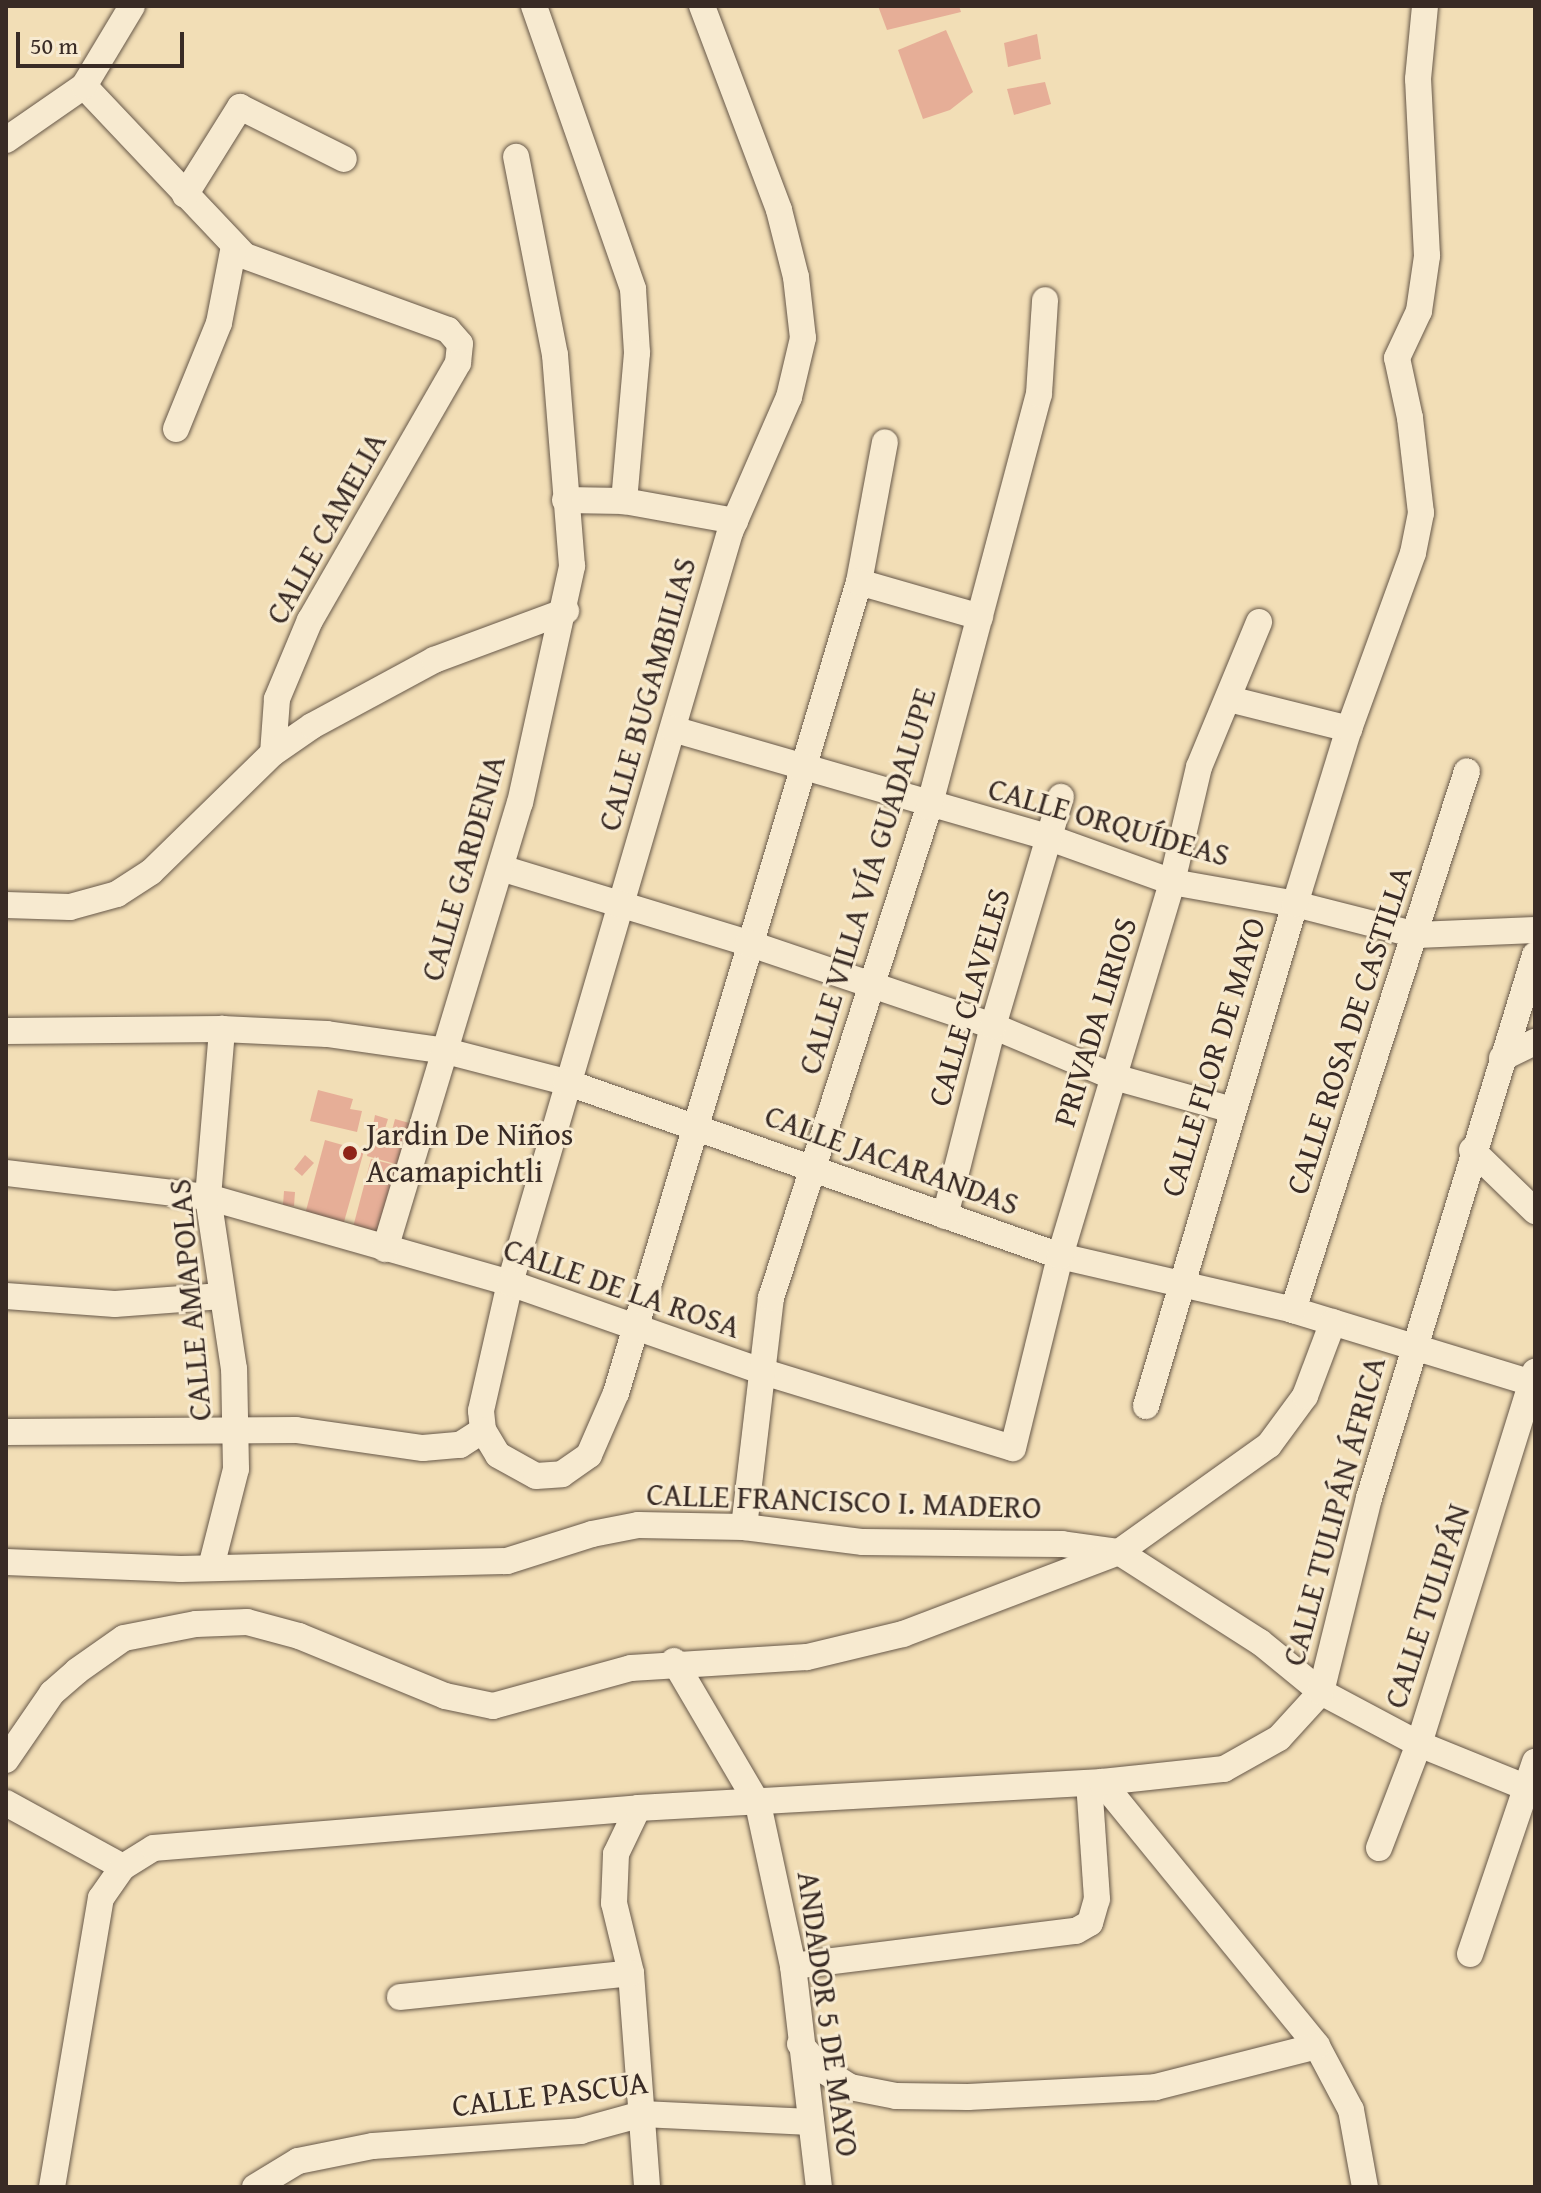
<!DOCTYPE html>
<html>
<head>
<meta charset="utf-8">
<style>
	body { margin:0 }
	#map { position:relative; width:1541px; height:2193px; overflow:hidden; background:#f2deb6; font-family:"Gentium Book Plus",serif }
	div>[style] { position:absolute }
	.building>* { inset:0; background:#e6ae97 }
	.roads { filter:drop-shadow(0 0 2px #675849) drop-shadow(0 0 2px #675849) }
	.minor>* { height:26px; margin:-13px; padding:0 13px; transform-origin:13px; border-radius:13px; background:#f7ead0 }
	.dots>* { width:22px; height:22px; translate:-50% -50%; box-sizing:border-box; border:4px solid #f7ead0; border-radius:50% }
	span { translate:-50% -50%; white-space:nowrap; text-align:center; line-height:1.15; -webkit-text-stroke:6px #f7ead0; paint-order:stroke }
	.street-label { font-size:32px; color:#392b25 }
	.poi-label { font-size:32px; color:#392b25 }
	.left { translate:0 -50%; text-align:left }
	.frame { position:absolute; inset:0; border:8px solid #392b25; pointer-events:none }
	.scale { position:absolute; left:16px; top:32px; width:168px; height:36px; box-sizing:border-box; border:4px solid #392b25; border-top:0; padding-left:10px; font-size:24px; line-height:28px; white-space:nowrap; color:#392b25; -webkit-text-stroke:6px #f7ead0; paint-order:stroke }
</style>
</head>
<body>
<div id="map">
	<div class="building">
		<i style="clip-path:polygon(878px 6px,959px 6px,961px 12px,887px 30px)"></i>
		<i style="clip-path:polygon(946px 30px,973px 92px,950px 110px,923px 119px,898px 50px)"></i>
		<i style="clip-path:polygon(1037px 34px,1041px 59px,1008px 67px,1004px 43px)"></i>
		<i style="clip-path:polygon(1045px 82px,1051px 104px,1014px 115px,1007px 89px)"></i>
		<i style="clip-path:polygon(318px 1090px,353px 1099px,350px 1109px,362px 1111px,357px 1132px,310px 1121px)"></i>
		<i style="clip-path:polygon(375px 1115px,388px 1119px,381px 1141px,404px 1147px,399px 1165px,367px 1156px)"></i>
		<i style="clip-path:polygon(395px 1119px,413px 1124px,407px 1147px,389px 1142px)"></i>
		<i style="clip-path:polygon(325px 1140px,364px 1151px,342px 1229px,304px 1218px)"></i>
		<i style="clip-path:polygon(305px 1155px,314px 1163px,302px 1176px,294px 1169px)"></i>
		<i style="clip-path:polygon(371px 1159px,399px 1166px,380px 1238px,352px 1231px)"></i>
		<i style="clip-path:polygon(284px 1191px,295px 1192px,294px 1206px,283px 1205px)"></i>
	</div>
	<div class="roads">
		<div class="minor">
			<i style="left:534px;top:6px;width:300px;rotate:70.7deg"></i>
			<i style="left:633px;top:289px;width:64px;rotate:86.4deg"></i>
			<i style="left:637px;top:353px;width:149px;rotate:95deg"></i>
			<i style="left:702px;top:6px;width:218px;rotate:69.3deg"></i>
			<i style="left:779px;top:210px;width:69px;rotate:75.8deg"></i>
			<i style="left:796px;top:277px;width:61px;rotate:83.5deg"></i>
			<i style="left:803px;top:338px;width:61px;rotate:103.3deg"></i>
			<i style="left:789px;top:397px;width:147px;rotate:113.6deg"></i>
			<i style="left:730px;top:532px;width:783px;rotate:106.33deg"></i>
			<i style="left:510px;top:1283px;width:131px;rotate:102.8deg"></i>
			<i style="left:481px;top:1411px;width:19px;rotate:84deg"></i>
			<i style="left:483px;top:1430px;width:29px;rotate:59deg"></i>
			<i style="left:498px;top:1455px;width:43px;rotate:28.9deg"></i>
			<i style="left:536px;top:1476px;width:26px;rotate:-4deg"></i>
			<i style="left:562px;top:1474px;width:33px;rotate:-35deg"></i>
			<i style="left:589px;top:1455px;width:68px;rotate:-66.5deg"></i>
			<i style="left:616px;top:1393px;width:847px;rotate:-73.32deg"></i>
			<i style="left:859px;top:582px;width:142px;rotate:-79.5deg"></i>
			<i style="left:84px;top:86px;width:234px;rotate:46.6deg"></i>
			<i style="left:245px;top:256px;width:216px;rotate:20deg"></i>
			<i style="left:448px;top:330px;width:18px;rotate:49deg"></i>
			<i style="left:460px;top:344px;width:19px;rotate:96deg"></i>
			<i style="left:458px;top:363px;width:297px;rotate:119.9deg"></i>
			<i style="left:310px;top:620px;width:86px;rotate:112.7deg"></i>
			<i style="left:277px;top:699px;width:54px;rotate:94.2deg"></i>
			<i style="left:6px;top:140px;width:95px;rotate:-34.7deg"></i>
			<i style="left:84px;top:86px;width:93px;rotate:-59deg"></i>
			<i style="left:185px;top:195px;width:104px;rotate:-58deg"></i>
			<i style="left:240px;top:107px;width:116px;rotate:26.6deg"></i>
			<i style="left:176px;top:429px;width:114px;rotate:-67.9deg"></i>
			<i style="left:219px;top:323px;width:78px;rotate:-79deg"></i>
			<i style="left:565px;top:500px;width:59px;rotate:1deg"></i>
			<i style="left:624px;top:501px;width:113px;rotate:10.2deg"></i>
			<i style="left:859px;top:582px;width:126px;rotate:16.1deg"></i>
			<i style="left:1229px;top:699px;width:124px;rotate:14deg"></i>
			<i style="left:673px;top:729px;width:392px;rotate:16.1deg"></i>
			<i style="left:1050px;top:838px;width:130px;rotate:19.8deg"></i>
			<i style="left:1172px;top:882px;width:125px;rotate:10.1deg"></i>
			<i style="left:1295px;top:904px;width:126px;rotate:14.3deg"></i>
			<i style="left:1417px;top:935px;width:118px;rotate:-2.4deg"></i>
			<i style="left:501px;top:868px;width:258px;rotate:16.9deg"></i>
			<i style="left:748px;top:943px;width:259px;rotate:18.7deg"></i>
			<i style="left:993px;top:1026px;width:131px;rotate:22.9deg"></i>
			<i style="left:1114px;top:1077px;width:123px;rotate:15.6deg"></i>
			<i style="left:6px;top:905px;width:64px;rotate:1.8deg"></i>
			<i style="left:70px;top:907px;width:49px;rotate:-15.5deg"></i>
			<i style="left:117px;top:894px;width:40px;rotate:-32.9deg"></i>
			<i style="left:151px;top:872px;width:170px;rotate:-44.3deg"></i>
			<i style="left:273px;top:753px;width:47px;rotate:-34.7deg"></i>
			<i style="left:312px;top:726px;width:139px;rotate:-28.4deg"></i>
			<i style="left:434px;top:660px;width:141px;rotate:-20.4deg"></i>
			<i style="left:6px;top:1031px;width:216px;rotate:-0.5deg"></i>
			<i style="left:222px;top:1029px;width:105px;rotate:2.7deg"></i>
			<i style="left:327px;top:1034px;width:120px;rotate:8.1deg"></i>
			<i style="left:446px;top:1051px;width:124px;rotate:14.5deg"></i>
			<i style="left:566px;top:1082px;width:524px;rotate:19.4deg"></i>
			<i style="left:1060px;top:1256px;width:239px;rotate:13deg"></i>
			<i style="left:1293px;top:1310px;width:253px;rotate:17deg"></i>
			<i style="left:1502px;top:1058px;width:37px;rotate:-26deg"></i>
			<i style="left:1472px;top:1150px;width:88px;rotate:44.1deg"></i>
			<i style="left:6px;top:1173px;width:203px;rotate:6.8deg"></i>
			<i style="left:208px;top:1197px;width:314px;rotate:15.9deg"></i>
			<i style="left:510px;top:1283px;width:269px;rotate:19.3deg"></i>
			<i style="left:764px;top:1372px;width:260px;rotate:17deg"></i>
			<i style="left:1013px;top:1448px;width:198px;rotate:-76.2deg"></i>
			<i style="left:1060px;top:1256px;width:390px;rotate:-73.3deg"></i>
			<i style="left:1172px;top:882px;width:118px;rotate:-76.8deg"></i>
			<i style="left:1199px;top:767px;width:157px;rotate:-67.5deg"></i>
			<i style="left:945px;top:1216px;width:196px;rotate:-75.8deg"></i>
			<i style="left:993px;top:1026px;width:239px;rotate:-73.5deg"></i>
			<i style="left:385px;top:1249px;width:466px;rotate:-73.2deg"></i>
			<i style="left:520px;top:803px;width:243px;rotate:-77.6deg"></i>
			<i style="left:572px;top:566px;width:212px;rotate:-94.6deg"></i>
			<i style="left:555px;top:355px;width:202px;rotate:-101.1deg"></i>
			<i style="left:6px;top:1296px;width:109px;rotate:4.2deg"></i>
			<i style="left:115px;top:1304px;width:107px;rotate:-4.3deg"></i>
			<i style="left:1293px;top:1310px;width:566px;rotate:-72.11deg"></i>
			<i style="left:1146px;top:1406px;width:524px;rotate:-73.47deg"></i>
			<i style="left:1295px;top:904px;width:183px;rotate:-72.9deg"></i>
			<i style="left:1349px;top:729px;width:187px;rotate:-70deg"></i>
			<i style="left:1413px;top:553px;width:41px;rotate:-78.7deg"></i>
			<i style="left:1421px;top:513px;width:96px;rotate:-96.6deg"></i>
			<i style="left:1410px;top:418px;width:61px;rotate:-102.2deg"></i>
			<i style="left:1397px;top:358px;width:52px;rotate:-64.9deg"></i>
			<i style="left:1419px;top:311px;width:56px;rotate:-81.7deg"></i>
			<i style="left:1427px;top:256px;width:177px;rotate:-92.9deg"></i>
			<i style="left:1418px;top:79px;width:73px;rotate:-84.5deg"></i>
			<i style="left:6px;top:1432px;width:290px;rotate:-0.4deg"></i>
			<i style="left:296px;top:1430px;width:128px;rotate:8.1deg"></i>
			<i style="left:423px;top:1448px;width:37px;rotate:-5deg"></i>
			<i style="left:460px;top:1445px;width:27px;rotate:-33deg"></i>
			<i style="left:744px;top:1527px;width:231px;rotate:-83.3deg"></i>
			<i style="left:771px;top:1298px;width:516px;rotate:-72.16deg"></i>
			<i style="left:929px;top:807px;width:427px;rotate:-75.1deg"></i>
			<i style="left:1039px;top:394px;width:94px;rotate:-86.3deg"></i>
			<i style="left:6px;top:1562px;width:175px;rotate:2.3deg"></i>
			<i style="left:181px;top:1569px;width:326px;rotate:-1.4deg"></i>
			<i style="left:507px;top:1561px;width:89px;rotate:-17.6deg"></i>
			<i style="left:592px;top:1534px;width:47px;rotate:-11.1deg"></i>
			<i style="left:638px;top:1525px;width:106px;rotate:1.1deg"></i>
			<i style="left:744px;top:1527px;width:120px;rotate:7.2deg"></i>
			<i style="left:863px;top:1542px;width:199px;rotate:0.6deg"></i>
			<i style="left:1062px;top:1544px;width:58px;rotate:8deg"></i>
			<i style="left:1119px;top:1552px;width:167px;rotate:32.6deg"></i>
			<i style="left:1260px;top:1642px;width:79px;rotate:39.3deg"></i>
			<i style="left:1321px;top:1692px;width:111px;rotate:28deg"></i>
			<i style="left:1419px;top:1744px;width:125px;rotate:22.1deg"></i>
			<i style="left:211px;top:1567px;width:101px;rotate:-75.7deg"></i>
			<i style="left:236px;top:1469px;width:100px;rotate:-91.1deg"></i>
			<i style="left:234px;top:1369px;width:174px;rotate:-98.6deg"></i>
			<i style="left:208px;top:1197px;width:169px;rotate:-85.2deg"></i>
			<i style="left:674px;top:1661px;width:166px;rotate:59.6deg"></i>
			<i style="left:758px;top:1804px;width:166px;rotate:77.8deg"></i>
			<i style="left:793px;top:1966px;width:223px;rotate:83.3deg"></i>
			<i style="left:6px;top:1760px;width:81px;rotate:-55.5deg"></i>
			<i style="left:52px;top:1693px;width:33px;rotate:-41deg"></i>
			<i style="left:77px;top:1671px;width:57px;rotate:-35.1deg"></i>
			<i style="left:124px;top:1638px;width:73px;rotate:-11deg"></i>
			<i style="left:196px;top:1624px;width:51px;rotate:-2.2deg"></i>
			<i style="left:247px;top:1622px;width:54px;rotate:15.1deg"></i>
			<i style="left:299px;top:1636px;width:158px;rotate:22.3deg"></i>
			<i style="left:445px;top:1696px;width:49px;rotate:11.8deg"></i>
			<i style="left:493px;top:1706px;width:143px;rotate:-15.4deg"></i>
			<i style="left:631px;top:1668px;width:176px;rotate:-3.6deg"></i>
			<i style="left:807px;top:1657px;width:99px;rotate:-13.5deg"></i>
			<i style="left:903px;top:1634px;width:231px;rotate:-20.8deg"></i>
			<i style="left:1119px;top:1552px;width:184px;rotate:-35.5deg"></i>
			<i style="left:1269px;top:1445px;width:61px;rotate:-53.7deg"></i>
			<i style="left:1305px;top:1396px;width:79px;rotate:-69.3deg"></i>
			<i style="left:1102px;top:1782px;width:340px;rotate:50.8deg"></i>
			<i style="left:1317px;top:2046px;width:72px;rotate:62deg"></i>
			<i style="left:1351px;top:2110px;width:78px;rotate:79.7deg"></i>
			<i style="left:6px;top:1803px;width:133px;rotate:28.7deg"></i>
			<i style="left:638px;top:1808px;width:51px;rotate:115.6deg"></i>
			<i style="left:616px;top:1854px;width:49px;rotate:92.3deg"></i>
			<i style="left:614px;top:1903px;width:72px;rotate:76.3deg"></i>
			<i style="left:631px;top:1973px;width:215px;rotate:85.7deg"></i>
			<i style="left:1379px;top:1848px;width:111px;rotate:-69deg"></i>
			<i style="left:1419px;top:1744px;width:390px;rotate:-72.7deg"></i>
			<i style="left:1470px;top:1954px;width:203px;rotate:-71.3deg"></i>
			<i style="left:793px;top:1966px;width:285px;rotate:-7.1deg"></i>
			<i style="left:1076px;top:1931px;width:16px;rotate:-30deg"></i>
			<i style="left:1090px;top:1923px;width:25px;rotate:-74deg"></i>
			<i style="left:1097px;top:1899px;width:116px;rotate:-93.9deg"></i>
			<i style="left:400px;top:1997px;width:232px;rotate:-5.9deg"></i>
			<i style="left:800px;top:2044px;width:35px;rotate:49deg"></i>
			<i style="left:823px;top:2070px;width:32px;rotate:32deg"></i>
			<i style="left:850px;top:2087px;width:47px;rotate:11.1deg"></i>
			<i style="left:896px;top:2096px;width:72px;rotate:0.8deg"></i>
			<i style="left:968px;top:2097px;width:188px;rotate:-3deg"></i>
			<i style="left:1156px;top:2087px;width:166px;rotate:-14.3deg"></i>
			<i style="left:52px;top:2187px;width:293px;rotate:-80.4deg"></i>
			<i style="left:101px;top:1898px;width:38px;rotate:-55deg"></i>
			<i style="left:123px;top:1867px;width:36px;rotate:-32deg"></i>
			<i style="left:154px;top:1848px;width:486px;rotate:-4.7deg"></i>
			<i style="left:638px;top:1808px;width:465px;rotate:-3.2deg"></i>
			<i style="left:1102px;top:1782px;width:123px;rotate:-6.1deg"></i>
			<i style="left:1224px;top:1769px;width:63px;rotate:-29.4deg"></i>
			<i style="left:1279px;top:1738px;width:62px;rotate:-47.6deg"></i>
			<i style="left:1321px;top:1692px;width:200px;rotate:-76.1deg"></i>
			<i style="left:1369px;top:1498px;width:568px;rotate:-73deg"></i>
			<i style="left:255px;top:2187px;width:50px;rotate:-31.2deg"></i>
			<i style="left:298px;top:2161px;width:76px;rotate:-11.3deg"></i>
			<i style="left:373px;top:2146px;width:208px;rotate:-4.1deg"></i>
			<i style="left:580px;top:2131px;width:64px;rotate:-15.3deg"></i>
			<i style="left:642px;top:2114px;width:169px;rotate:2.7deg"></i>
		</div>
	</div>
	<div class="dots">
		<i style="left:350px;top:1153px;background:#8f2418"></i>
	</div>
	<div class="street-label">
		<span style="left:326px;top:528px;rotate:-61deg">CALLE CAMELIA</span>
		<span style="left:647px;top:694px;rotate:-74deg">CALLE BUGAMBILIAS</span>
		<span style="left:1109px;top:822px;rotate:16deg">CALLE ORQUÍDEAS</span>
		<span style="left:463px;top:868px;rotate:-74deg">CALLE GARDENIA</span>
		<span style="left:867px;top:881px;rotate:-73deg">CALLE VILLA VÍA GUADALUPE</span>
		<span style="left:969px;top:997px;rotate:-74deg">CALLE CLAVELES</span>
		<span style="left:1095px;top:1022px;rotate:-73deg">PRIVADA LIRIOS</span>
		<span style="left:1349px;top:1030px;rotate:-72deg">CALLE ROSA DE CASTILLA</span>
		<span style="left:1213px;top:1057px;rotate:-73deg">CALLE FLOR DE MAYO</span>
		<span style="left:892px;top:1160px;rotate:20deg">CALLE JACARANDAS</span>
		<span style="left:622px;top:1288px;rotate:19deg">CALLE DE LA ROSA</span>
		<span style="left:190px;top:1300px;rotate:-95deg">CALLE AMAPOLAS</span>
		<span style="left:844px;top:1501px;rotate:2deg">CALLE FRANCISCO I. MADERO</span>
		<span style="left:1334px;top:1511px;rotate:-75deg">CALLE TULIPÁN ÁFRICA</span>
		<span style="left:1427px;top:1606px;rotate:-72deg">CALLE TULIPÁN</span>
		<span style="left:828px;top:2014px;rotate:82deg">ANDADOR 5 DE MAYO</span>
		<span style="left:550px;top:2094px;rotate:-7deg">CALLE PASCUA</span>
	</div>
	<div class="poi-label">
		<span class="left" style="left:366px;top:1153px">Jardin De Niños<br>Acamapichtli</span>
	</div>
	<div class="frame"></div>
	<div class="scale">50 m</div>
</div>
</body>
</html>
